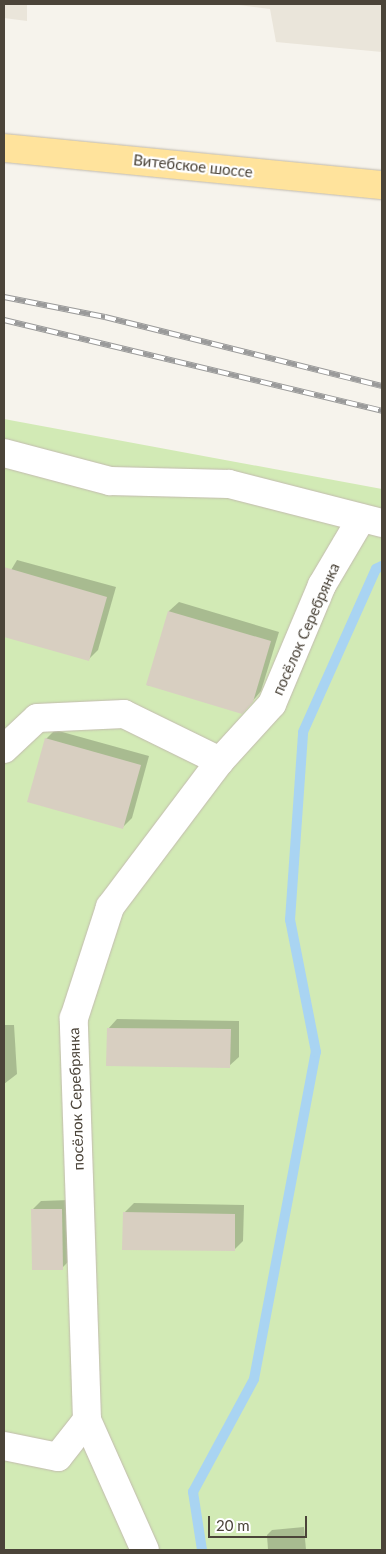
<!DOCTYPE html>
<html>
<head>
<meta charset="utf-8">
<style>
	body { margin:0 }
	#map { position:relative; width:386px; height:1554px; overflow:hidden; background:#f6f3ec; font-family:Lato,sans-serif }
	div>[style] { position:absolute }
	.residential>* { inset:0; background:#eae5da }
	.green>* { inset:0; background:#d2eab5 }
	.shadow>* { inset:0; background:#0003 }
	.stream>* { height:10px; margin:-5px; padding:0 5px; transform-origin:5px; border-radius:5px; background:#a9d4f2 }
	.building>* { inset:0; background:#d8cfc1 }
	.roads { filter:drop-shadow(0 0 1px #c2bbae) drop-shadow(0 0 1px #c2bbae) }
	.minor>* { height:28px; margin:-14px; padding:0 14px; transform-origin:14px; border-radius:14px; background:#fff }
	.major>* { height:28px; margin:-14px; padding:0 14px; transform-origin:14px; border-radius:14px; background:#ffe39c }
	.rail>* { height:5.5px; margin-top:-2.75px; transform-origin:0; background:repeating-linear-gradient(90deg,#fff 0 11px,#9a9a9a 0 22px); box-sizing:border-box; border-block:1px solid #9a9a9a }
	span { translate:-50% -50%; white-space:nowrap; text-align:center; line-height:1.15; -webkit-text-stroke:4.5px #fff; paint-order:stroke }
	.street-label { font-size:15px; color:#4b4439 }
	.frame { position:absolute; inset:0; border:5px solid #4b4439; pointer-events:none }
	.scale { position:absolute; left:208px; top:1516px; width:99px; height:22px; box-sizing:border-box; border:2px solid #4b4439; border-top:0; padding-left:6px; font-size:15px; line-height:18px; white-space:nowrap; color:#4b4439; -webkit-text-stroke:4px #fff; paint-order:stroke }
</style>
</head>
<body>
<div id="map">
	<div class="residential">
		<i style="clip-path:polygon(4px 4px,27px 4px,27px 21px,4px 18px)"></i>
		<i style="clip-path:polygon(231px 4px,382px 4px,382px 52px,276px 42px,270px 9px)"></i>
	</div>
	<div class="green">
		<i style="clip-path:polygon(4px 419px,382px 489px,382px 1550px,4px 1550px)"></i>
	</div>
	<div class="shadow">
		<i style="clip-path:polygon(17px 560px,116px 587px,98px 650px,89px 659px,4px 636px,4px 582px)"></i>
		<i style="clip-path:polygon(179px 602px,279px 632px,261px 691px,251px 703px,147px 685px,169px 611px)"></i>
		<i style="clip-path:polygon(55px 730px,149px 756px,132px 818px,123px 827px,46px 739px)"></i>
		<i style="clip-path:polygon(117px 1019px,239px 1021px,239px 1057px,229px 1066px,108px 1029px)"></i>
		<i style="clip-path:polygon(4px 1025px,14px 1025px,17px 1074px,4px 1084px)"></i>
		<i style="clip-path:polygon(70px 1200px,71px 1259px,62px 1268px,32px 1210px,41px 1201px)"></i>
		<i style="clip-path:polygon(134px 1203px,244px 1205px,243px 1241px,234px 1250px,124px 1213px)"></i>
		<i style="clip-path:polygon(304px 1527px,306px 1550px,268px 1550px,267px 1535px,272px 1530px)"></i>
	</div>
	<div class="stream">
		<i style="left:202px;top:1550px;width:59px;rotate:-98.8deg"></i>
		<i style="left:193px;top:1492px;width:128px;rotate:-61.6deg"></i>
		<i style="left:254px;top:1379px;width:333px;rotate:-79.3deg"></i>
		<i style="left:316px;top:1052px;width:135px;rotate:-101.1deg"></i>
		<i style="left:290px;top:920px;width:188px;rotate:-86deg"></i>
		<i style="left:303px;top:732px;width:179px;rotate:-65.9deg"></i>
		<i style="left:376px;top:569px;width:7px;rotate:-27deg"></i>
	</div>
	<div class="building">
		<i style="clip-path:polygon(4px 567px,107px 597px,89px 661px,4px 637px)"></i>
		<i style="clip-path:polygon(168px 611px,271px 641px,253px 702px,242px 714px,146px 685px)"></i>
		<i style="clip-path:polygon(45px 738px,141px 765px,123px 829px,27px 802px)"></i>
		<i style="clip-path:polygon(107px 1028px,231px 1029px,230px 1068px,106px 1066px)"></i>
		<i style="clip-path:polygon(31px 1209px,62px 1209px,63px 1270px,32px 1270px)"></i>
		<i style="clip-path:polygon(123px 1212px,235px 1214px,235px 1251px,122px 1250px)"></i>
	</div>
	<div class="roads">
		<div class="minor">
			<i style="left:4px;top:453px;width:110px;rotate:14.8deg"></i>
			<i style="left:110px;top:481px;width:119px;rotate:1.4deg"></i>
			<i style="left:229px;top:484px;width:158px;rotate:14.3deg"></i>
			<i style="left:4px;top:749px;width:45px;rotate:-43.2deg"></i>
			<i style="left:37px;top:718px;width:87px;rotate:-2.6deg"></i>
			<i style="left:124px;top:714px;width:107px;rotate:26.1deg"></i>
			<i style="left:87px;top:1420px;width:142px;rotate:66deg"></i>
			<i style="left:4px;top:1446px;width:55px;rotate:11.5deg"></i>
			<i style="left:58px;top:1457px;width:47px;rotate:-51.9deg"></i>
			<i style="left:87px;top:1420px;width:402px;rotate:-91.9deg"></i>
			<i style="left:74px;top:1018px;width:117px;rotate:-72deg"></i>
			<i style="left:110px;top:907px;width:183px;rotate:-53deg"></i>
			<i style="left:220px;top:761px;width:77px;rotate:-47.6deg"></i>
			<i style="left:272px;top:704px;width:129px;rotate:-67.2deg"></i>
			<i style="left:322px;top:585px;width:77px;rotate:-59.4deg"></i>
		</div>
		<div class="major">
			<i style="left:4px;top:148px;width:380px;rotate:5.6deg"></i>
		</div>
	</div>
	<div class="rail">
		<i style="left:4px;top:297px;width:103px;rotate:11.2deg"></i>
		<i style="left:105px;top:317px;width:285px;rotate:14deg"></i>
		<i style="left:4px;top:320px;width:389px;rotate:13.5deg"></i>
	</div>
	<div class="street-label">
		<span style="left:193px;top:166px;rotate:6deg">Витебское шоссе</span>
		<span style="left:306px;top:629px;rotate:-66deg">посёлок Серебрянка</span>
		<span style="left:76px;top:1099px;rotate:-92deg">посёлок Серебрянка</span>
	</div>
	<div class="frame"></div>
	<div class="scale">20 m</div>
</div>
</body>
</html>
